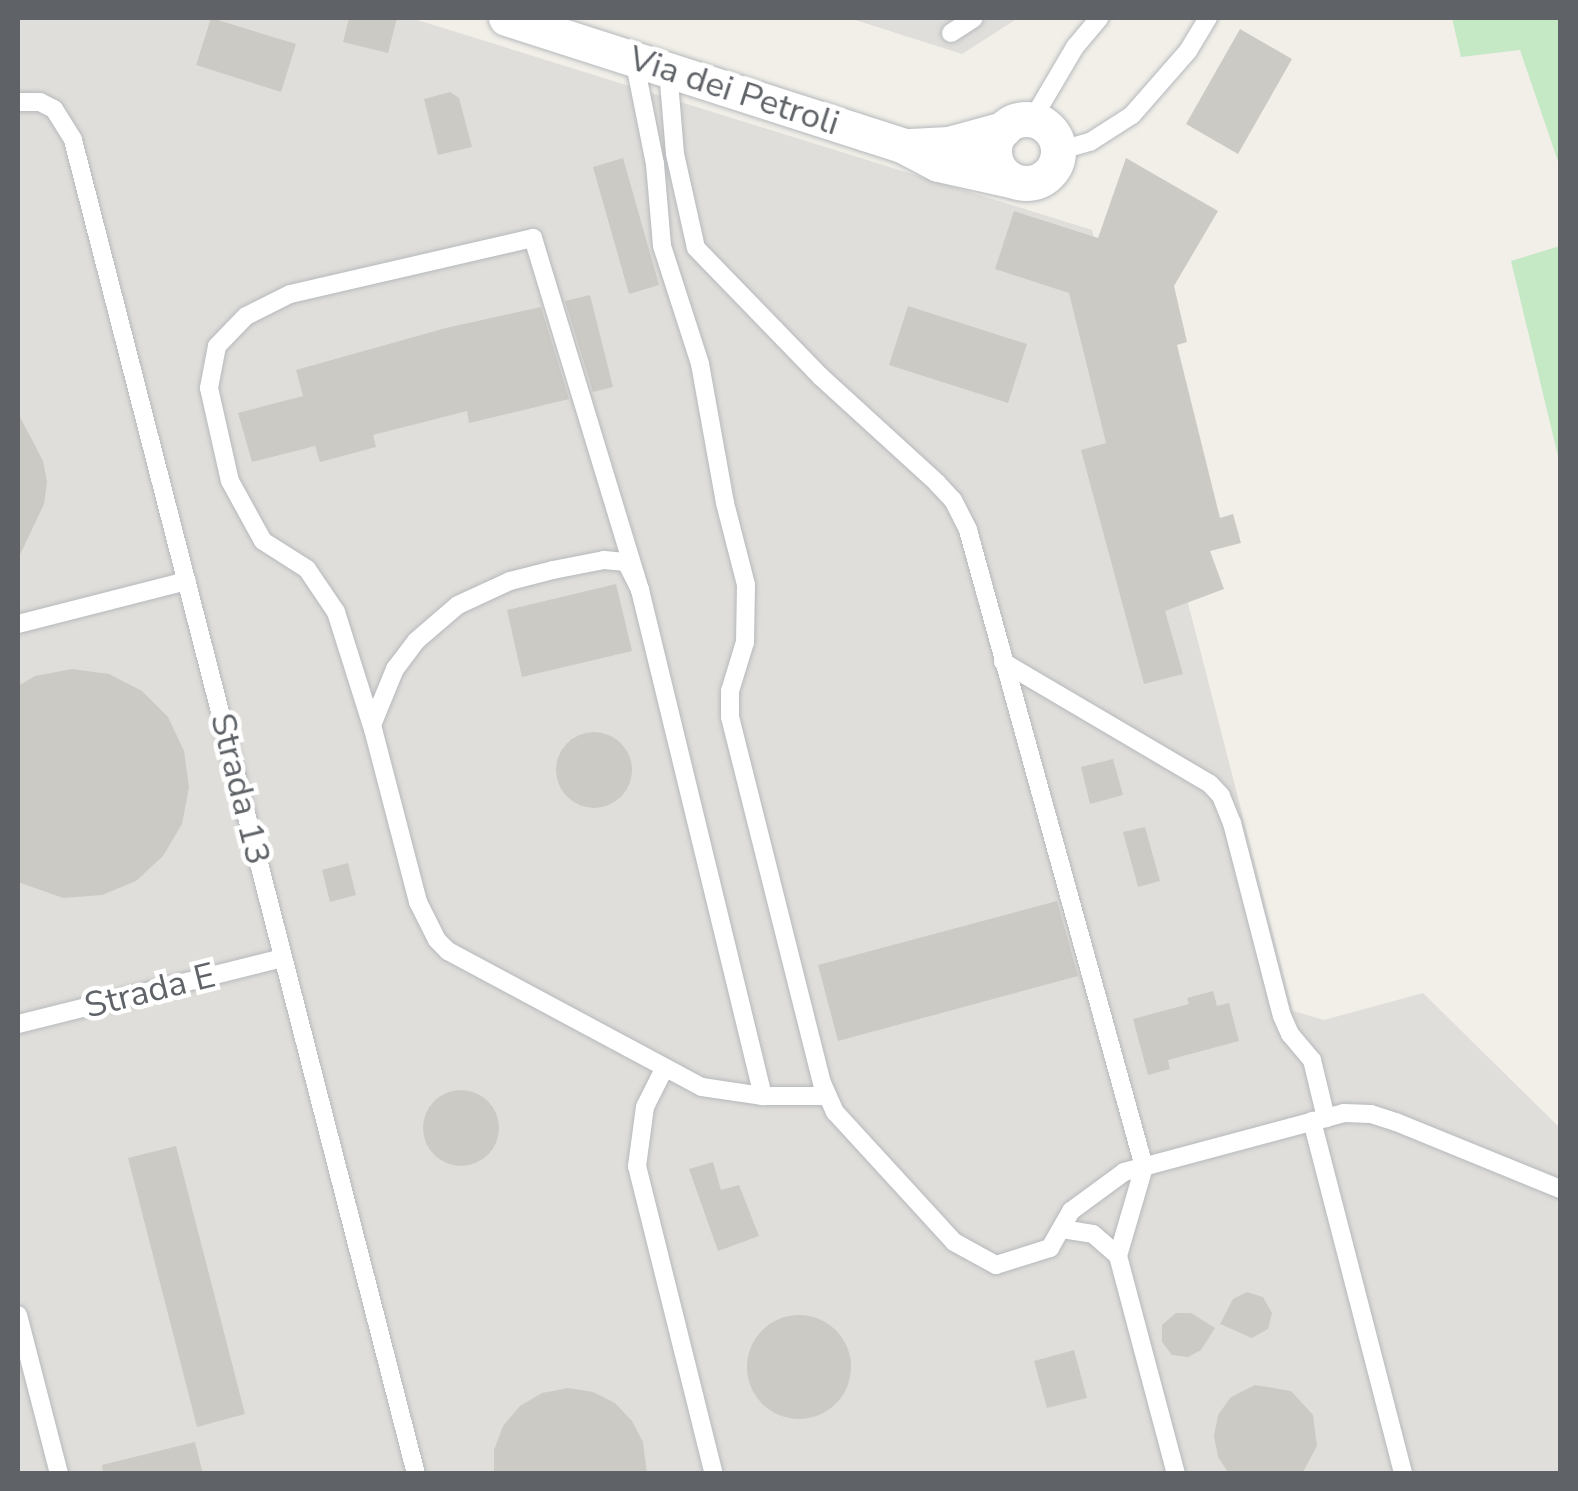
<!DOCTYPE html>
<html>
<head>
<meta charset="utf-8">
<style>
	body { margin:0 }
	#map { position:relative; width:1578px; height:1491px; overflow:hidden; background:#f1efe8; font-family:"Nunito Sans",sans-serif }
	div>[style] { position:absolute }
	.industrial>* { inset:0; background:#e0deda }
	.green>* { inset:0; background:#c5e8c5 }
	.building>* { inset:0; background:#cccac5 }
	.round { border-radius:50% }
	.roads { filter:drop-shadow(0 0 2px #b5b8bc) drop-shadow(0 0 2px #b5b8bc) }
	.lane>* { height:18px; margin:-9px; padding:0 9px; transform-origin:9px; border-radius:9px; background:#fff }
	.street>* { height:35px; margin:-17.5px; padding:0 17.5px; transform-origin:17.5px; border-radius:17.5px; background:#fff }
	.street>.ring { margin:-17.5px; padding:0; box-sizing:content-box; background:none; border:35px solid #fff; border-radius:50% }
	span { translate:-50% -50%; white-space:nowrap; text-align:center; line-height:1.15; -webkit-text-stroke:9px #fff; paint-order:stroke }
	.street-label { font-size:35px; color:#5f6368 }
	.frame { position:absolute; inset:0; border:20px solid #5f6368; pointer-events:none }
</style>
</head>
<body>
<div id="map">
	<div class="industrial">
		<i style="clip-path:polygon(18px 18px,411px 18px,1092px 230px,1293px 1011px,1324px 1020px,1423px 993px,1560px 1128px,1560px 1473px,18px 1473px)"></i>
		<i style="clip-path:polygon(849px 18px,1018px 18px,962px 54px)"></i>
	</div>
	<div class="green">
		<i style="clip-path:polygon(1452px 18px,1560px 18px,1560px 167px,1520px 50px,1461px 57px)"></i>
		<i style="clip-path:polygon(1560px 246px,1560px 464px,1511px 261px)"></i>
	</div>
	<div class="building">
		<i style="clip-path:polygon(211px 18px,296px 44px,281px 92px,196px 65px)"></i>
		<i style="clip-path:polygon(349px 18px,397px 18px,388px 53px,343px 42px)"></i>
		<i style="clip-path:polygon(1240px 29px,1292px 59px,1238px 154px,1186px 124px)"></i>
		<i style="clip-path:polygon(450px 92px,459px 98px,472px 147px,438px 155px,424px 99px)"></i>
		<i style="clip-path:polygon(623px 158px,659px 285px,629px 294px,593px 167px)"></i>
		<i style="clip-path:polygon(1126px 158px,1218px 211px,1174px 286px,1187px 342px,1177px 345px,1220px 518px,1233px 514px,1241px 543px,1210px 551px,1224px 589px,1165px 611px,1183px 674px,1144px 684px,1081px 450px,1106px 443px,1069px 293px,995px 269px,1014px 211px,1098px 238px)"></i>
		<i style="clip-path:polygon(590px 295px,613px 387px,593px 392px,565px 301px)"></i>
		<i style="clip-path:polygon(908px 306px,1027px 344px,1008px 403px,889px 365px)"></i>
		<i style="clip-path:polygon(541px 307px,569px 399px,469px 423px,467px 411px,373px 435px,376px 447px,320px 462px,315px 446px,252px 462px,238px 413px,303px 396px,296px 370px,446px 328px)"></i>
		<i style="clip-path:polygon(18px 413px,43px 461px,47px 482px,44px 504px,18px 559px)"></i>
		<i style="clip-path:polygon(616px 584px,632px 651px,522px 677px,507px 610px)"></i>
		<i style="clip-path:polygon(72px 669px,109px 674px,142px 691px,168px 717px,184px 751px,189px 787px,182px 824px,163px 856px,136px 881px,102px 895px,63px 898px,18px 882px,18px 686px,35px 676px)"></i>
		<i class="round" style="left:556px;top:732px;width:76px;height:76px"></i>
		<i style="clip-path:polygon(1113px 759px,1123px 795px,1090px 804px,1081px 767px)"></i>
		<i style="clip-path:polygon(1145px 827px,1160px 881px,1138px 887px,1123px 832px)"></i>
		<i style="clip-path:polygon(348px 863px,356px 895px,330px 902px,322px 870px)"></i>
		<i style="clip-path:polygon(1057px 901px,1078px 976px,838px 1041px,818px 965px)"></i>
		<i style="clip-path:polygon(1213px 991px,1217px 1006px,1229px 1003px,1239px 1041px,1168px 1060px,1170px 1069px,1148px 1075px,1133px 1019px,1189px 1004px,1187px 998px)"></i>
		<i class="round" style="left:423px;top:1090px;width:76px;height:76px"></i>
		<i style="clip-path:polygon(176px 1146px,245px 1414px,197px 1427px,128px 1158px)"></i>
		<i style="clip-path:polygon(713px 1162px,721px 1190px,739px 1185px,759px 1236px,718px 1251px,689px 1169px)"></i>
		<i style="clip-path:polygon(1247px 1292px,1263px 1297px,1272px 1313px,1268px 1329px,1252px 1338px,1220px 1324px,1233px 1299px)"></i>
		<i style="clip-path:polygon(1176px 1313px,1191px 1313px,1215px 1328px,1201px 1350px,1188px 1357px,1172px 1355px,1162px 1342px,1162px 1325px)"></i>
		<i class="round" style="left:747px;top:1315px;width:104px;height:104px"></i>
		<i style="clip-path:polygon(1074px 1350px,1087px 1398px,1047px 1408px,1034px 1361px)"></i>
		<i style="clip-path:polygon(1255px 1385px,1291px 1391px,1313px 1415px,1317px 1446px,1302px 1474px,1229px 1474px,1218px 1457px,1214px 1436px,1218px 1415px,1231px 1397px)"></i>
		<i style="clip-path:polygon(568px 1388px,593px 1392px,615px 1403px,632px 1421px,643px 1442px,647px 1474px,494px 1474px,494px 1450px,503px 1426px,520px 1406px,542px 1393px)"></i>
		<i style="clip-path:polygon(195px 1442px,203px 1474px,103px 1474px,102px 1465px)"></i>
	</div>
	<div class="roads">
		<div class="lane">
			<i style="left:951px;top:33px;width:27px;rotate:-33deg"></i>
			<i style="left:634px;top:59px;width:107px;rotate:78.7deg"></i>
			<i style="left:655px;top:164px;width:82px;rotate:85.1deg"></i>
			<i style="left:662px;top:246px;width:124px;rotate:72.1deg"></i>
			<i style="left:700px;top:364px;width:141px;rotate:79.8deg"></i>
			<i style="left:725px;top:503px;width:85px;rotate:75.6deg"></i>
			<i style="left:746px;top:585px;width:57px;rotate:91deg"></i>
			<i style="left:745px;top:642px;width:51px;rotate:107deg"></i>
			<i style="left:730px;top:691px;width:26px;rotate:90deg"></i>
			<i style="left:730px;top:717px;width:377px;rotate:75.9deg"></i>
			<i style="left:822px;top:1083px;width:32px;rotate:66deg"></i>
			<i style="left:835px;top:1112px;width:176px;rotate:47.5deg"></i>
			<i style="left:954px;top:1242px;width:48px;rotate:28.7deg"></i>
			<i style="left:996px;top:1265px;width:57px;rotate:-17.5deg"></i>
			<i style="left:1050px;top:1248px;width:43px;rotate:-60.4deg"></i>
			<i style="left:1071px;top:1211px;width:66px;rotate:-36.3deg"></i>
			<i style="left:1124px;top:1172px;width:228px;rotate:-15deg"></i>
			<i style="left:1344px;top:1113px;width:27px;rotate:2deg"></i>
			<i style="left:1371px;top:1114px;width:26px;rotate:18deg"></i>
			<i style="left:1396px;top:1122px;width:177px;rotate:22.2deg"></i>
			<i style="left:668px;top:70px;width:84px;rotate:85.2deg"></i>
			<i style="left:675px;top:154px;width:96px;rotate:77.4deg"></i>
			<i style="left:696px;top:248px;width:178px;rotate:45.9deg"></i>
			<i style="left:820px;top:376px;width:159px;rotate:42.4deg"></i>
			<i style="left:937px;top:483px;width:23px;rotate:47deg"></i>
			<i style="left:953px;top:500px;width:34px;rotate:63deg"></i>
			<i style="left:968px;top:530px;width:661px;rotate:74.55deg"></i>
			<i style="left:1144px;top:1167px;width:93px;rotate:106.3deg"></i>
			<i style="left:18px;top:102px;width:22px"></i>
			<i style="left:40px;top:102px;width:16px;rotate:27deg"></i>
			<i style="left:54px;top:109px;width:36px;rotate:58deg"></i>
			<i style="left:73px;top:140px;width:1377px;rotate:75.58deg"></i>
			<i style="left:1032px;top:120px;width:85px;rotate:-59.5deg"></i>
			<i style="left:1075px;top:47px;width:38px;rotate:-50deg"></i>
			<i style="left:1058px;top:151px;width:33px;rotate:-16deg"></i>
			<i style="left:1090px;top:142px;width:50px;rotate:-32.7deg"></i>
			<i style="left:1132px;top:115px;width:85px;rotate:-48.8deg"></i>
			<i style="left:1188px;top:51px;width:39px;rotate:-59deg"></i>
			<i style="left:640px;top:590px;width:368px;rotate:-106.9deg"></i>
			<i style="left:533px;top:238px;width:249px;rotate:167deg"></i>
			<i style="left:290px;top:294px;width:49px;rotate:153.4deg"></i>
			<i style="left:246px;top:316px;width:42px;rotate:134deg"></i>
			<i style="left:217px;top:346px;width:43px;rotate:100.8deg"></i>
			<i style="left:209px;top:388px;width:95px;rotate:77.3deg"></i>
			<i style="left:230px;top:481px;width:68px;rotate:61.2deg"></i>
			<i style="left:263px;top:541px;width:52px;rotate:32.5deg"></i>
			<i style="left:307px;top:569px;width:52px;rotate:56deg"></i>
			<i style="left:336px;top:612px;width:123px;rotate:72.5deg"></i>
			<i style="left:373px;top:729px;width:179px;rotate:75.4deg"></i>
			<i style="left:418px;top:902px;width:42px;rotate:63.4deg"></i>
			<i style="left:437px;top:940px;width:16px;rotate:45deg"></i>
			<i style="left:448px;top:951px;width:288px;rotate:28.2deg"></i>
			<i style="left:702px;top:1087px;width:62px;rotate:8.4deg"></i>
			<i style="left:763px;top:1096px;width:64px"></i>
			<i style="left:18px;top:624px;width:174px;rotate:-14.3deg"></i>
			<i style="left:1003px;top:662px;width:240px;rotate:30.5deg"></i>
			<i style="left:1210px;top:784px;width:16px;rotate:47deg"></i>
			<i style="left:1221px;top:796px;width:29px;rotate:68deg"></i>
			<i style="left:1232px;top:823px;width:199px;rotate:75.5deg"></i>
			<i style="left:1282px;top:1016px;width:20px;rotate:66deg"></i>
			<i style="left:1290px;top:1034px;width:34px;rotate:50deg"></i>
			<i style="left:1312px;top:1060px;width:60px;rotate:76.4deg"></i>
			<i style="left:372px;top:725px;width:61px;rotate:-67.7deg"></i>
			<i style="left:395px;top:669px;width:35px;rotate:-53deg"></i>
			<i style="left:416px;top:641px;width:55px;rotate:-40.6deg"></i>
			<i style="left:458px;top:605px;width:57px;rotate:-24.8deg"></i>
			<i style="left:510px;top:581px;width:44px;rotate:-14.3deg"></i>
			<i style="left:553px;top:570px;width:52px;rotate:-11.1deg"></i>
			<i style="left:604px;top:560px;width:22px;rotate:5deg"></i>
			<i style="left:626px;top:562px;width:31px;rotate:63deg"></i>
			<i style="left:640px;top:590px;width:521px;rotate:76.34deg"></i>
			<i style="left:18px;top:1024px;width:273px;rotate:-14deg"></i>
			<i style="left:664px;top:1069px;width:42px;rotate:116.6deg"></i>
			<i style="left:645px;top:1107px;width:60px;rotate:97.7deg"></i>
			<i style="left:637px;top:1166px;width:317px;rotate:76deg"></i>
			<i style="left:1312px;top:1121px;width:365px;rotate:75.5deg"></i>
			<i style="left:1062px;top:1229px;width:31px;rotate:9deg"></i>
			<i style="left:1093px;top:1234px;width:33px;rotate:41deg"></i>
			<i style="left:1118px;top:1256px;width:226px;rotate:75.1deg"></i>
			<i style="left:18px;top:1315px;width:164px;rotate:75.5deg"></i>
		</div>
		<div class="street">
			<i style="left:506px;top:18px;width:418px;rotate:17.8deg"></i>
			<i style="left:904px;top:146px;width:38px;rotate:28deg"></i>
			<i style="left:938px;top:164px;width:75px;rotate:12.4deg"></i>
			<i class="ring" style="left:994px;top:119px;width:29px;height:29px"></i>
			<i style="left:910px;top:146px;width:39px;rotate:-3deg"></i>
			<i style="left:949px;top:144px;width:57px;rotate:-15.3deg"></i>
		</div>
	</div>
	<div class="street-label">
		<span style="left:734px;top:91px;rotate:18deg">Via dei Petroli</span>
		<span style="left:240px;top:789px;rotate:76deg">Strada 13</span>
		<span style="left:150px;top:991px;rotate:-14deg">Strada E</span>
	</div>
	<div class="frame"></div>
</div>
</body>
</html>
